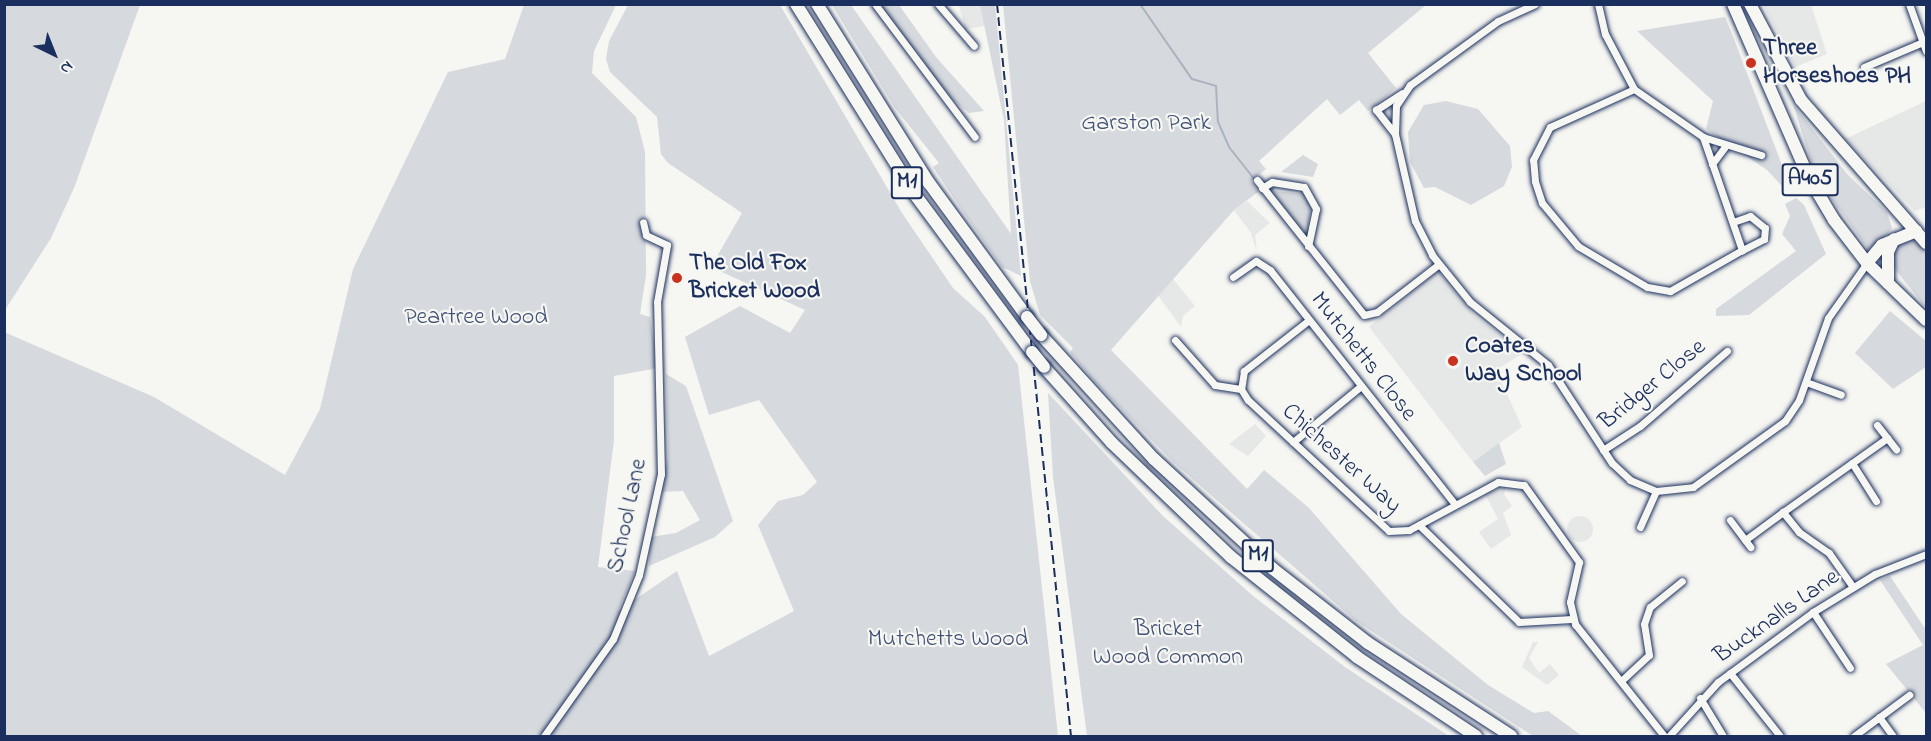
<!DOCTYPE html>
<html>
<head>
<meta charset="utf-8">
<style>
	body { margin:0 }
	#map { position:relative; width:1931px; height:741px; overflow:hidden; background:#f6f6f2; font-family:"Indie Flower",sans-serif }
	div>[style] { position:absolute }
	.built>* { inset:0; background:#e6e7e7 }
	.round { border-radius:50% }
	.green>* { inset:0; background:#d6d9dd }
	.stream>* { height:2px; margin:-1px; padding:0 1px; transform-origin:1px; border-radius:1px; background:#abb2c0 }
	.roads { filter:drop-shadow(0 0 2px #1b2f5e) drop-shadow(0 0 2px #1b2f5e) }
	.street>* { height:7px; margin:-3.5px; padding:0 3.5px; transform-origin:3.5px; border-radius:3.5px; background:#f6f6f2 }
	.highway>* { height:12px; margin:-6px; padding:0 6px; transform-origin:6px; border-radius:6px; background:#f6f6f2 }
	.rail>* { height:2px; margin-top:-1px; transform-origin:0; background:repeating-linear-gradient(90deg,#1b2f5e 0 9px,transparent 0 13.5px) }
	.bridges { filter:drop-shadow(0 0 2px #1b2f5e) drop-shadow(0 0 2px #1b2f5e) }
	.highway-bridge>* { height:12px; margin:-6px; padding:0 6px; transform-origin:6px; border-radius:6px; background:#f6f6f2 }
	.dots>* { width:16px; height:16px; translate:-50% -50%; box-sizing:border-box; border:3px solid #f6f6f2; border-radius:50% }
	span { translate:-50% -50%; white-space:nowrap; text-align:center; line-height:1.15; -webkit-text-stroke:4.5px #f6f6f2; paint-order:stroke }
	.shield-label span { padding:2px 4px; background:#f6f6f2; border:2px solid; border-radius:4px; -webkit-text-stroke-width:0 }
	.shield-label { font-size:22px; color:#1b2f5e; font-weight:700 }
	.poi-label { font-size:24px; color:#1b2f5e; font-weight:700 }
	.left { translate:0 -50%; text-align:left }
	.park-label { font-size:24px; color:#405177 }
	.street-label { font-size:24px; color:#1b2f5e }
	.frame { position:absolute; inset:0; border:6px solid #1b2f5e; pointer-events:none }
	.north { position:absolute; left:24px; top:24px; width:60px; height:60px; -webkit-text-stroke:4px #f6f6f2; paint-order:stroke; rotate:137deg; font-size:16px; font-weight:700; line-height:24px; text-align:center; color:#1b2f5e }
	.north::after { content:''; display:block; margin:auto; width:21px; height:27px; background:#1b2f5e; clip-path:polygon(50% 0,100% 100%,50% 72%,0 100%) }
</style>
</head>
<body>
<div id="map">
	<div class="built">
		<i style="clip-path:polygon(959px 5px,980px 5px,985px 26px,965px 29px)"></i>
		<i style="clip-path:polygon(1763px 5px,1811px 5px,1827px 54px,1795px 67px)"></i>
		<i style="clip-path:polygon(1926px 101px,1926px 207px,1915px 211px,1845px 139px)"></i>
		<i style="clip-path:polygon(1247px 201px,1270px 223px,1255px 235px,1257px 252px,1251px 233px,1234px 210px)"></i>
		<i style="clip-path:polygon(1438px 272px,1476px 317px,1525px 352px,1496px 370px,1522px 427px,1473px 462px,1369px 327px)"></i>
		<i style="clip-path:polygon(1172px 278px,1195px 306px,1183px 316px,1181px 327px,1157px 294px)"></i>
		<i style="clip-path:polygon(1255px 424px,1266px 436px,1248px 456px,1229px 444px)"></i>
		<i style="clip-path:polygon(1506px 487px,1504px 494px,1512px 506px,1503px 513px,1511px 535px,1491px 549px,1479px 532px,1498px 519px,1485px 494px)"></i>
		<i class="round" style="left:1567px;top:516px;width:26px;height:26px"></i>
		<i style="clip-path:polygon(1533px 642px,1538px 642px,1529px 658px,1539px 673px,1550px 664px,1559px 675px,1547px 685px,1522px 667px)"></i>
	</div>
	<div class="green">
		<i style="clip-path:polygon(4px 5px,140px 5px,74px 188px,51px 238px,5px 310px)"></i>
		<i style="clip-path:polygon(524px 5px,616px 5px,594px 51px,592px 73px,636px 117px,645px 152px,646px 275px,640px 314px,650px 317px,658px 368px,614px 376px,614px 440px,598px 567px,635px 571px,618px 611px,677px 571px,709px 656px,794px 611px,758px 525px,778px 501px,803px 495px,817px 482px,759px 400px,709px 415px,685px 337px,740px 306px,790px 333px,805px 310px,711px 267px,742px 213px,668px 163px,661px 154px,657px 117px,610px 72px,606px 59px,609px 41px,628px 5px,780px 5px,902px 213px,953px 288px,985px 317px,1018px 365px,1058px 736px,5px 736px,4px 332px,154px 397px,285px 475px,320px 409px,353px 269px,448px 72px,505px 59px)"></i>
		<i style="clip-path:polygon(832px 5px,851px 5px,1011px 234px,1004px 120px,980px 5px,995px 5px,1021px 276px,1002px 267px,965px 215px,933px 167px,939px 163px,895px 108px)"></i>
		<i style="clip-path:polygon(879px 5px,899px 5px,936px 57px,984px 111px,969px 113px,941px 90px)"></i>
		<i style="clip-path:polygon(1003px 5px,1426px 5px,1368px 53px,1396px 88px,1368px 111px,1359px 100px,1340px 115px,1327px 99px,1259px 161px,1266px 169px,1251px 181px,1258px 192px,1234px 210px,1111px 350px,1247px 489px,1264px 470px,1309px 508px,1401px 614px,1488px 685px,1534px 713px,1548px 711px,1582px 736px,1533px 736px,1356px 621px,1173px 462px,1095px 382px,1070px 352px,1073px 348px,1040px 315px,1030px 281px)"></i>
		<i style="clip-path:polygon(1725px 17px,1734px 39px,1790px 186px,1781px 185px,1767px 170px,1706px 129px,1713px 101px,1637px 31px)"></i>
		<i style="clip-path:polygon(1446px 101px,1478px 109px,1510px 146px,1512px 167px,1504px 186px,1471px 205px,1435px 187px,1424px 188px,1410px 162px,1408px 132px,1424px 105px)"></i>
		<i style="clip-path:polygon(1793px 104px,1847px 174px,1887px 212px,1892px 228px,1881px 242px,1868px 249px,1816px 177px)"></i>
		<i style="clip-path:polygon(1303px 155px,1318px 164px,1313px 177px,1281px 172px)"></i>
		<i style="clip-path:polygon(1273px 186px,1274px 191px,1304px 194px,1311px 202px,1307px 239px,1268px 189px)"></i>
		<i style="clip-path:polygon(1796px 198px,1804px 205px,1826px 254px,1749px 315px,1716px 316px,1716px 309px,1796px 251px,1782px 234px,1790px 216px,1785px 204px)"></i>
		<i style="clip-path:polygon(1913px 237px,1926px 248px,1926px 308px,1891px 264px,1898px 242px)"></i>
		<i style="clip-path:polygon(1890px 311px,1926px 341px,1926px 367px,1893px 389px,1855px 353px)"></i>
		<i style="clip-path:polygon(666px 374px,686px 386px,733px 521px,715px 537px,649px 566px,650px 537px,676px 533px,700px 520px,683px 491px,659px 492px,668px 458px)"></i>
		<i style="clip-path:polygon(1048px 393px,1163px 516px,1252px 595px,1345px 667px,1449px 736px,1087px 736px,1053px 477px)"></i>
		<i style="clip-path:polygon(1499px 443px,1506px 464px,1485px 476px,1473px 462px)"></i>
		<i style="clip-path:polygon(1890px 576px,1926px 630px,1926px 713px,1886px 664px,1923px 645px,1880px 580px)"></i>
	</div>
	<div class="stream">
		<i style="left:1140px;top:4px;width:91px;rotate:55.3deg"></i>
		<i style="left:1192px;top:79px;width:25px;rotate:16deg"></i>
		<i style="left:1216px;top:86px;width:36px;rotate:87deg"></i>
		<i style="left:1218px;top:122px;width:27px;rotate:66deg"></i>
		<i style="left:1229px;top:147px;width:42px;rotate:51.8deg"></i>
	</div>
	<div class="roads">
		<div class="street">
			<i style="left:875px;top:4px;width:166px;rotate:53.1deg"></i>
			<i style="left:938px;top:4px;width:55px;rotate:49.4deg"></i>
			<i style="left:1535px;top:4px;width:41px;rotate:155.3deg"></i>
			<i style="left:1498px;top:21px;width:109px;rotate:144deg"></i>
			<i style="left:1410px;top:85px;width:25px;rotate:124deg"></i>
			<i style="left:1396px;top:106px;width:28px;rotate:92deg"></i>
			<i style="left:1395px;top:134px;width:89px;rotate:77.1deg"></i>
			<i style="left:1415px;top:221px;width:38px;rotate:63deg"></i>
			<i style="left:1432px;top:255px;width:60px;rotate:51deg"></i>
			<i style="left:1470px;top:302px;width:100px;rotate:38.9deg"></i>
			<i style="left:1548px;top:365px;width:117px;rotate:56.9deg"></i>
			<i style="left:1612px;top:463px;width:25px;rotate:43deg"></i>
			<i style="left:1630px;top:480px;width:28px;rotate:23deg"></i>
			<i style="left:1656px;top:491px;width:37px;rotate:-6deg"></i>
			<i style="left:1693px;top:487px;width:113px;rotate:-35.7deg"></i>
			<i style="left:1785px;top:421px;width:25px;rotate:-56deg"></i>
			<i style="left:1799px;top:400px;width:87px;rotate:-70.5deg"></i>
			<i style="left:1828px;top:318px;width:67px;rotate:-54.7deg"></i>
			<i style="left:1598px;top:4px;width:31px;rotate:77deg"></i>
			<i style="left:1605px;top:34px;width:62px;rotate:62.2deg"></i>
			<i style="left:1634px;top:89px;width:84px;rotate:34.8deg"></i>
			<i style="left:1703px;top:137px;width:120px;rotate:71deg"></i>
			<i style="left:1742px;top:250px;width:83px;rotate:150.3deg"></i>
			<i style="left:1670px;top:291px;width:23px;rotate:-170deg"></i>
			<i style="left:1647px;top:287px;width:80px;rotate:-149.3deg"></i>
			<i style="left:1578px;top:246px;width:56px;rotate:-129.9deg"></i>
			<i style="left:1542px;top:203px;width:23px;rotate:-108deg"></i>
			<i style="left:1535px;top:181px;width:21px;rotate:-95deg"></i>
			<i style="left:1533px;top:160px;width:37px;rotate:-63deg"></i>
			<i style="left:1550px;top:127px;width:92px;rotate:-24.3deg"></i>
			<i style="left:1909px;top:4px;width:50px;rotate:70.1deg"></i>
			<i style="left:1864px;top:67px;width:64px;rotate:-23deg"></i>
			<i style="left:1395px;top:134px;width:31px;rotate:-128deg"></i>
			<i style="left:1376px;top:110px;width:31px;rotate:-33deg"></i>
			<i style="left:1703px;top:137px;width:61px;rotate:17.2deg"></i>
			<i style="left:1712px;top:164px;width:21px;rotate:-53deg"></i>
			<i style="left:1257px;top:180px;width:172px;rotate:51.6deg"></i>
			<i style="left:1364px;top:315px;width:13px;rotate:-13deg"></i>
			<i style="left:1377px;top:312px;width:78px;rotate:-37.7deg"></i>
			<i style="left:1262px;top:188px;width:12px;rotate:-31deg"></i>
			<i style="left:1272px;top:182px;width:32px;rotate:9deg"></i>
			<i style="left:1304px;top:187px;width:25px;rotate:61deg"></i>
			<i style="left:1316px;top:209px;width:38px;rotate:102deg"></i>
			<i style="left:1733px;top:222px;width:18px;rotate:-19deg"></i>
			<i style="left:1750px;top:216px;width:19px;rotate:39deg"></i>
			<i style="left:1765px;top:228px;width:11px;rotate:95deg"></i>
			<i style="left:1764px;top:239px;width:25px;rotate:153deg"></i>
			<i style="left:1233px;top:277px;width:28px;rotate:-35deg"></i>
			<i style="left:1256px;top:261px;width:17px;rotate:33deg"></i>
			<i style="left:1270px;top:270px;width:297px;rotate:51.7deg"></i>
			<i style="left:1309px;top:320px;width:83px;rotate:141.9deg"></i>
			<i style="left:1244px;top:371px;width:18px;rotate:99deg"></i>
			<i style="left:1241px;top:389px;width:13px;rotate:58deg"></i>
			<i style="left:1248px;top:400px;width:192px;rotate:42.9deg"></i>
			<i style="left:1389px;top:531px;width:20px;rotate:-3deg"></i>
			<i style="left:1409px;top:530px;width:101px;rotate:-28.3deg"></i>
			<i style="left:1498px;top:482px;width:26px;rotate:7deg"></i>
			<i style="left:1524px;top:485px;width:95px;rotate:54.5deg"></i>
			<i style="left:1579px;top:562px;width:41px;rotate:102.7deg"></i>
			<i style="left:1570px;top:602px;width:23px;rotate:77deg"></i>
			<i style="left:1575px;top:624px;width:143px;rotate:51.5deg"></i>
			<i style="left:1175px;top:340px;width:60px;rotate:48.4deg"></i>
			<i style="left:1215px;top:385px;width:26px;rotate:9deg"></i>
			<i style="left:1806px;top:382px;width:37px;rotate:20deg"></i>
			<i style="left:1877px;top:425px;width:31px;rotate:52deg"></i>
			<i style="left:1293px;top:442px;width:88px;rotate:-39.5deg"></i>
			<i style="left:1603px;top:450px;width:44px;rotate:-33deg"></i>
			<i style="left:1640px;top:426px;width:115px;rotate:-40.8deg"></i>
			<i style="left:1852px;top:463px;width:45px;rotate:57.7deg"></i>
			<i style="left:1730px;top:520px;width:34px;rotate:53deg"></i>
			<i style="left:1419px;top:525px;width:139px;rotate:44.1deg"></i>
			<i style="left:1519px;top:622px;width:53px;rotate:-3.2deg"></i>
			<i style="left:1640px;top:527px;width:39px;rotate:-66deg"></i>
			<i style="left:1745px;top:540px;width:47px;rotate:-36.4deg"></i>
			<i style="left:1853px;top:587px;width:42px;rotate:-125.2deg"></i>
			<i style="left:1829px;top:553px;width:37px;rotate:-145deg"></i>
			<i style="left:1799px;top:532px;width:26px;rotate:-129deg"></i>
			<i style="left:1783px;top:512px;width:128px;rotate:-35.4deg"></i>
			<i style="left:1813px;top:612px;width:67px;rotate:56.5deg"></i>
			<i style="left:1730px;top:673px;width:80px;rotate:51.6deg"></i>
			<i style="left:1621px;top:681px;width:38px;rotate:-43deg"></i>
			<i style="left:1649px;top:655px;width:31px;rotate:-99deg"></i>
			<i style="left:1644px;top:624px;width:18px;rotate:-71deg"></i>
			<i style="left:1650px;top:607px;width:41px;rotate:-39.1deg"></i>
			<i style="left:1700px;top:698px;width:44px;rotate:58.8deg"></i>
			<i style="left:1879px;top:717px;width:24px;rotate:54deg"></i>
			<i style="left:544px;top:736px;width:119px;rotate:-54.6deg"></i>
			<i style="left:613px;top:639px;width:69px;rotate:-67.9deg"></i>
			<i style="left:639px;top:575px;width:103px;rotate:-77.7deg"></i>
			<i style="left:661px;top:474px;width:172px;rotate:-91.3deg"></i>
			<i style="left:657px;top:302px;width:58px;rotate:-80deg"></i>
			<i style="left:667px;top:245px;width:23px;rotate:-155deg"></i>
			<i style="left:646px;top:235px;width:13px;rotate:-103deg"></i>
			<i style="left:1669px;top:736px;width:73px;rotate:-47.8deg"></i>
			<i style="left:1718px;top:682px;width:118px;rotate:-36.4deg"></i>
			<i style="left:1813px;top:612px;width:73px;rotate:-31.5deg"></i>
			<i style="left:1875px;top:574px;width:55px;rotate:-21.4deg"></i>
			<i style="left:1854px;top:736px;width:69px;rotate:-36.7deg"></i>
		</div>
		<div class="highway">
			<i style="left:796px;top:4px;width:226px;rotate:58deg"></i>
			<i style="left:916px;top:196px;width:194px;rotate:53.4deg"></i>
			<i style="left:817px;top:4px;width:211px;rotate:58deg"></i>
			<i style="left:929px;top:183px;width:166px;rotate:53.8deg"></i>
			<i style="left:1733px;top:4px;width:190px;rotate:66.4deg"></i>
			<i style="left:1809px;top:178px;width:49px;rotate:59.2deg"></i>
			<i style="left:1834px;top:220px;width:54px;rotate:52.5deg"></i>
			<i style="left:1867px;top:263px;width:82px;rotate:44deg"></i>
			<i style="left:1750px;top:4px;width:109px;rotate:62deg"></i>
			<i style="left:1801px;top:100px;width:190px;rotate:48.8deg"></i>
			<i style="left:1867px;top:263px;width:23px;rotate:-50deg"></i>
			<i style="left:1882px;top:245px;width:37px;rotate:-22deg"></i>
			<i style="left:1888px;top:283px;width:31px;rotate:-90deg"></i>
			<i style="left:1888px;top:252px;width:14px;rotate:-65deg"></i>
			<i style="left:1041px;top:335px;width:168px;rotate:47.7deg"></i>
			<i style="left:1154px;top:459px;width:162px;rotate:42.7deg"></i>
			<i style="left:1273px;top:569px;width:120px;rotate:37.9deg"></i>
			<i style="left:1368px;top:643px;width:171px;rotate:33deg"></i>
			<i style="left:1044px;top:367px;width:102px;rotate:48.2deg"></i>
			<i style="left:1112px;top:443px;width:165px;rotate:43.8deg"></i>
			<i style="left:1231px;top:557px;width:161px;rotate:38.4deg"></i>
			<i style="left:1357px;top:657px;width:143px;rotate:33.6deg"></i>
		</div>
	</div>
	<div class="rail">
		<i style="left:997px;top:4px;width:736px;rotate:84.23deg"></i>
	</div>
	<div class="bridges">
		<div class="highway-bridge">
			<i style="left:1027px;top:317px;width:23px;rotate:52deg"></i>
			<i style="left:1032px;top:352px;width:19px;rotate:51deg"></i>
		</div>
	</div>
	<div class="dots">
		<i style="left:1751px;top:63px;background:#c8321e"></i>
		<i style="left:677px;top:278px;background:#c8321e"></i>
		<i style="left:1453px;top:361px;background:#c8321e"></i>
	</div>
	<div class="shield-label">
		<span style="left:1810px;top:180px">A405</span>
		<span style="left:907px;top:183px">M1</span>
		<span style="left:1258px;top:556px">M1</span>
	</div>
	<div class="poi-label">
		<span class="left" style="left:1763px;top:63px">Three<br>Horseshoes PH</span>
		<span class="left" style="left:689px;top:278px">The Old Fox<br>Bricket Wood</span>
		<span class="left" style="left:1465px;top:361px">Coates<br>Way School</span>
	</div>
	<div class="park-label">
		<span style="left:1146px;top:124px">Garston Park</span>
		<span style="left:476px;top:318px">Peartree Wood</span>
		<span style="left:1168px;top:644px">Bricket<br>Wood Common</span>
		<span style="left:948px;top:640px">Mutchetts Wood</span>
	</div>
	<div class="street-label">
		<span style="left:1363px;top:357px;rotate:52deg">Mutchetts Close</span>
		<span style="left:1653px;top:385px;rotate:-39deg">Bridger Close</span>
		<span style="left:1341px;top:459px;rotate:42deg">Chichester Way</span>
		<span style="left:628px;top:516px;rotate:-78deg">School Lane</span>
		<span style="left:1777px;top:617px;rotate:-35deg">Bucknalls Lane</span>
	</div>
	<div class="frame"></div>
	<div class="north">N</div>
</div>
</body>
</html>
